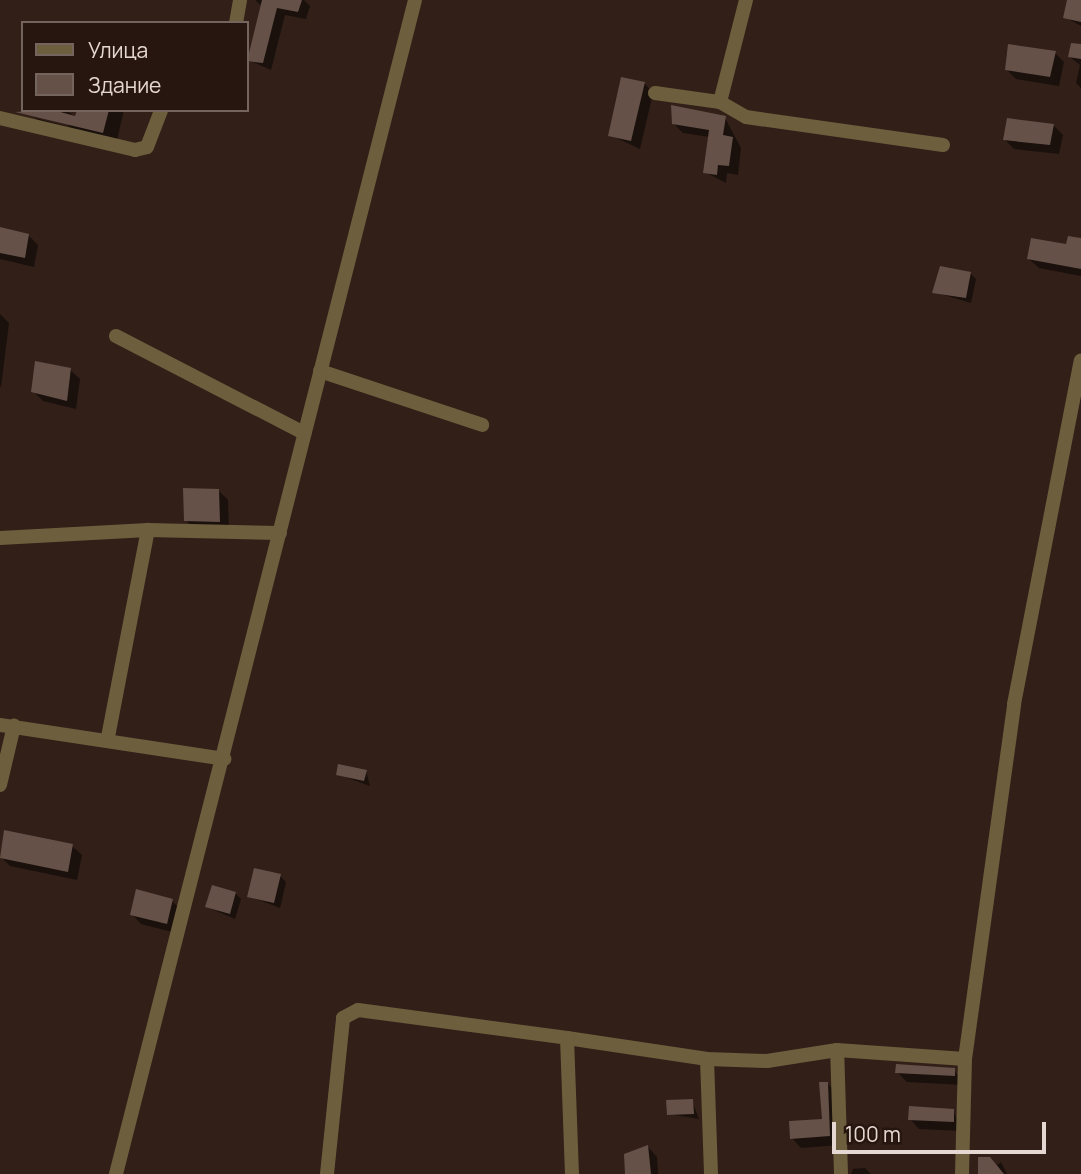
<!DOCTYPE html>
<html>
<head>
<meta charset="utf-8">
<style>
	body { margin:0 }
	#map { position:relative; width:1081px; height:1174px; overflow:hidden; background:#311f18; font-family:Manrope,sans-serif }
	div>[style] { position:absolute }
	.shadow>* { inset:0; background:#0007 }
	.building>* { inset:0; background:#655148 }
	.minor>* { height:14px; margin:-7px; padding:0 7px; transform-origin:7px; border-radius:7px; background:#6d5e3d }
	span { translate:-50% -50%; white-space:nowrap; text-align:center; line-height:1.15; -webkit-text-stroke:7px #27160f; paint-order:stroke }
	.legend { position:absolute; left:21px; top:21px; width:228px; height:91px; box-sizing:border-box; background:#27160f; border:2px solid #73645d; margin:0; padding:9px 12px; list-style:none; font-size:21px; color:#e5d8d3 }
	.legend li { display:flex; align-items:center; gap:14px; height:35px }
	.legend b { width:35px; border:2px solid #73645d }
	.scale { position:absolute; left:832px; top:1122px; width:214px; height:32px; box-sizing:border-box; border:4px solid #e5d8d3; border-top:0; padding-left:9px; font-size:21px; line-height:24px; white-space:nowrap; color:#e5d8d3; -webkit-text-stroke:5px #27160f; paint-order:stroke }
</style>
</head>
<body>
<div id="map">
	<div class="shadow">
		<i style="clip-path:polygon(255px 0,304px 0,310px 6px,306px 19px,285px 15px,271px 70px,248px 60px,262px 6px)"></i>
		<i style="clip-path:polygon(1069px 0,1081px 0,1081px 26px,1065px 17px)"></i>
		<i style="clip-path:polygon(1081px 46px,1081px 88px,1076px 83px,1080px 65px,1070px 57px)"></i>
		<i style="clip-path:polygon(1055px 53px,1064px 62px,1059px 86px,1016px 79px,1007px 70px)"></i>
		<i style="clip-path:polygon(644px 83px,653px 93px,640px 149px,610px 135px)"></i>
		<i style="clip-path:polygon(evenodd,30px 110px,66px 110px,77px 118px,79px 110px,124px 110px,116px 144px,42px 127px,30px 110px,36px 115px,65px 122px,70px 127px,35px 118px,36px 115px)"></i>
		<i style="clip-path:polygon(725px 118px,741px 148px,738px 175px,727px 173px,726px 183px,705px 172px,710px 137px,683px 133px,674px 124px)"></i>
		<i style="clip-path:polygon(1053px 125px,1063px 135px,1059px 154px,1014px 149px,1005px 140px)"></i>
		<i style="clip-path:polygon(0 229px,29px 236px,38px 245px,34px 267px,0 259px)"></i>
		<i style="clip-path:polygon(1081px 239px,1081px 276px,1039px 268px,1029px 259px)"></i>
		<i style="clip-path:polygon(970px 273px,976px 279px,971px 303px,934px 292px)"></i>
		<i style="clip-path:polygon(0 314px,9px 323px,1px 387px,0 386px)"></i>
		<i style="clip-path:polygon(70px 370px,80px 379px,76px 409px,43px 401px,33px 391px)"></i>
		<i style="clip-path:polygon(219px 491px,228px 500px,229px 531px,195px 530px,186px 520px)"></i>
		<i style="clip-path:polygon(366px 771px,370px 786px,337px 774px)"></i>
		<i style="clip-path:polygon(72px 846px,82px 855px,77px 880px,10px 866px,1px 857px)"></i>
		<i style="clip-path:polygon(280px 876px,286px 882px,280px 908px,249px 896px)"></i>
		<i style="clip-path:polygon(235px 893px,241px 899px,235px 919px,207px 907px)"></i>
		<i style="clip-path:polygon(172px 901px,181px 910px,176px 933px,141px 924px,132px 914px)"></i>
		<i style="clip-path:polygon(954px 1070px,964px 1085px,907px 1082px,897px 1072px)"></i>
		<i style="clip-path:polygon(828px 1084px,837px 1093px,839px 1145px,801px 1148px,792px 1138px,824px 1120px)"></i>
		<i style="clip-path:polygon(692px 1101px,699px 1119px,669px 1114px)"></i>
		<i style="clip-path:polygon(953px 1110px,962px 1131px,919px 1129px,910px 1119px)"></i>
		<i style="clip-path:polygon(648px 1147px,657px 1157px,658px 1174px,627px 1174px)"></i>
		<i style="clip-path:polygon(1001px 1162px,1007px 1174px,980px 1174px,996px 1166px)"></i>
		<i style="clip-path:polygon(865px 1168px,871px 1174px,851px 1174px,853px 1169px)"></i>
	</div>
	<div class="building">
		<i style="clip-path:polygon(262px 0,302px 0,298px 12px,277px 8px,263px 63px,247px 61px)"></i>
		<i style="clip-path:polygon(1067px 0,1081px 0,1081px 22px,1063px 18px)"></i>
		<i style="clip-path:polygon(1071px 43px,1081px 44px,1081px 59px,1068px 57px)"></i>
		<i style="clip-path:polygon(1008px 44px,1056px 51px,1050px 77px,1005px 70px)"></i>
		<i style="clip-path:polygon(621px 77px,645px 82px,631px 141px,608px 136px)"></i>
		<i style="clip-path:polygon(671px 105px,726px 116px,723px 135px,733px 137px,729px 166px,718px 165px,717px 175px,703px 173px,709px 130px,672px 124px)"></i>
		<i style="clip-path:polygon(53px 110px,75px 116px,77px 110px,109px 110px,103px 133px,15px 112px)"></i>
		<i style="clip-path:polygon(1007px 118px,1054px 124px,1050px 145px,1003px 140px)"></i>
		<i style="clip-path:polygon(0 227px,29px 234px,25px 258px,0 253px)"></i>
		<i style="clip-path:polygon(1068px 236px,1081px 238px,1081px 269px,1027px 259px,1031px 238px,1066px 244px)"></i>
		<i style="clip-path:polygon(940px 266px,971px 272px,966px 298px,932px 293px)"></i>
		<i style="clip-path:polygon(35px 361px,71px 368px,67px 401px,31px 392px)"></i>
		<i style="clip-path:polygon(183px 488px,219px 489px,220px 522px,184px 521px)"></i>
		<i style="clip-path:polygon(338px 764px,367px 770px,364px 781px,336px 775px)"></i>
		<i style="clip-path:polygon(4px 830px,73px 844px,68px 872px,0 858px)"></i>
		<i style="clip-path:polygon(254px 868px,281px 874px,274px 903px,247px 897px)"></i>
		<i style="clip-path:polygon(212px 885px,236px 892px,230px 914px,205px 907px)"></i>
		<i style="clip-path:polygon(136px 889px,173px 899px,167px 924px,130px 915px)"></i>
		<i style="clip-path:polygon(896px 1064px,955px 1068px,955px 1076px,895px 1073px)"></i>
		<i style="clip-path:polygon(819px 1082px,828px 1082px,830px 1136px,790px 1139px,789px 1121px,822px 1119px)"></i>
		<i style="clip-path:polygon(693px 1099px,694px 1114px,667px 1115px,666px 1100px)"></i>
		<i style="clip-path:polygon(909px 1106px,954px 1109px,954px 1122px,908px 1120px)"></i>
		<i style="clip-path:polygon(648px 1145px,651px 1174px,625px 1174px,624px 1154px)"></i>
		<i style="clip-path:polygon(978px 1157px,990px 1157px,1004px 1174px,978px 1174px)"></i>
	</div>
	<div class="minor">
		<i style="left:236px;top:23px;width:23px;rotate:-80deg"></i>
		<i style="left:655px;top:93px;width:66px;rotate:7.9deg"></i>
		<i style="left:720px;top:102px;width:105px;rotate:-75.7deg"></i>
		<i style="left:720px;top:102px;width:30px;rotate:30deg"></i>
		<i style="left:746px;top:117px;width:199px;rotate:8.1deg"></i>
		<i style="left:0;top:118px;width:139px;rotate:13.3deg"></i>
		<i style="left:135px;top:150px;width:12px;rotate:-14deg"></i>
		<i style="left:147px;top:147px;width:40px;rotate:-69deg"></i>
		<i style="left:116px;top:336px;width:212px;rotate:27.3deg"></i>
		<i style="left:320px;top:371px;width:171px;rotate:18.4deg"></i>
		<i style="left:0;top:538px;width:148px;rotate:-3.1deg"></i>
		<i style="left:148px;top:530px;width:132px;rotate:1.3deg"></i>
		<i style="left:0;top:725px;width:227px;rotate:8.6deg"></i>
		<i style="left:108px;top:737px;width:211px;rotate:-79.1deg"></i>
		<i style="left:0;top:785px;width:61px;rotate:-76.7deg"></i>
		<i style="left:567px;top:1038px;width:142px;rotate:8.5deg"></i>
		<i style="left:707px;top:1059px;width:115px;rotate:88deg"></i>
		<i style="left:707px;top:1059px;width:60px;rotate:1.9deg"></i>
		<i style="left:767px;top:1061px;width:71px;rotate:-8.9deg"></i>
		<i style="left:116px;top:1174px;width:1211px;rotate:-75.71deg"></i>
		<i style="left:327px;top:1174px;width:157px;rotate:-84.1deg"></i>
		<i style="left:343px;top:1018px;width:17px;rotate:-28deg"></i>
		<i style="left:358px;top:1010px;width:211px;rotate:7.6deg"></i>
		<i style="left:567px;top:1038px;width:136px;rotate:87.9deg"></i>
		<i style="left:841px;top:1174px;width:124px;rotate:-91.8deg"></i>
		<i style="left:837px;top:1050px;width:128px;rotate:4deg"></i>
		<i style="left:962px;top:1174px;width:115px;rotate:-88.5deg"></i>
		<i style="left:965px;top:1059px;width:358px;rotate:-82.1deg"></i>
		<i style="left:1014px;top:704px;width:350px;rotate:-79deg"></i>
	</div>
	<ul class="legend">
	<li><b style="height:9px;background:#6d5e3d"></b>Улица</li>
	<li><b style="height:19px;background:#655148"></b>Здание</li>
	</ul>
	<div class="scale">100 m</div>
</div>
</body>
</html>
